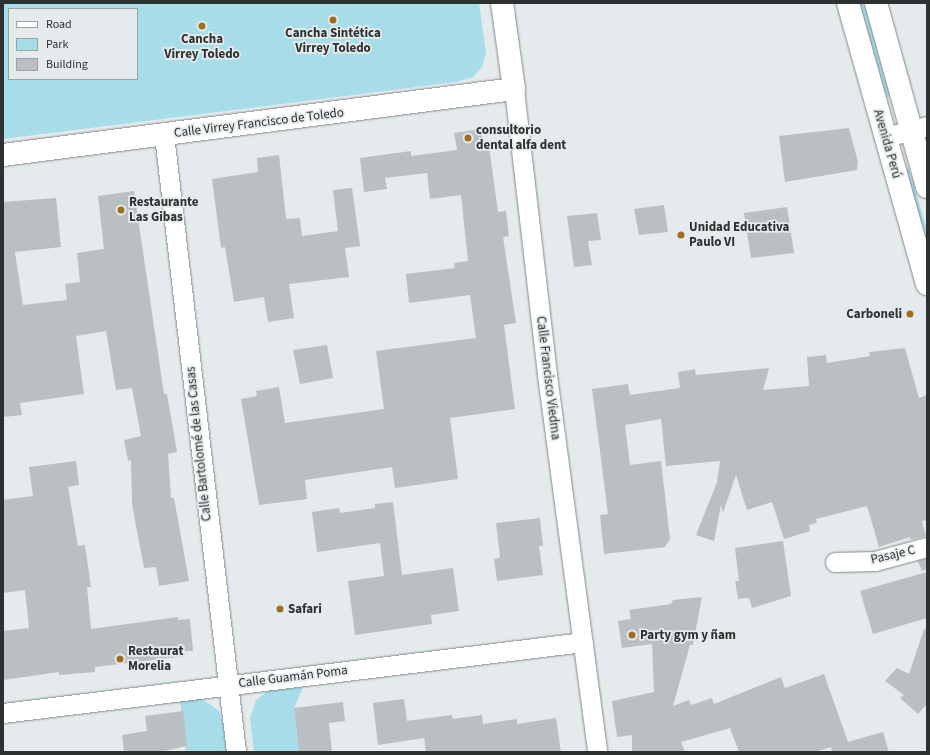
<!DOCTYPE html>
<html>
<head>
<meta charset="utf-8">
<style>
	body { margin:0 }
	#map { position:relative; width:930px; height:755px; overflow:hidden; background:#e5ebec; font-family:"Source Sans 3",sans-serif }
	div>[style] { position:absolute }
	.green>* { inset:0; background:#a6dde9 }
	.building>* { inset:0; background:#babfc1 }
	.roads { filter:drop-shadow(0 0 1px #83898a) drop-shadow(0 0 1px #83898a) }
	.street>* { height:19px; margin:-9.5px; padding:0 9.5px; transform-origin:9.5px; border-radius:9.5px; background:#fff }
	.secondary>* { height:22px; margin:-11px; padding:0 11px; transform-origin:11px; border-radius:11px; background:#fff }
	.dots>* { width:11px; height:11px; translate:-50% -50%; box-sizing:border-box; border:2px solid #e5ebec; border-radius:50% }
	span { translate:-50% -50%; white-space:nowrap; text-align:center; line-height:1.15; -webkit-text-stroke:3.5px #e5ebec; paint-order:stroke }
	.poi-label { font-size:13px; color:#2e3131; font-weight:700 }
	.left { translate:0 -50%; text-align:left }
	.right { translate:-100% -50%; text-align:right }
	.street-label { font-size:13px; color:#2e3131 }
	.frame { position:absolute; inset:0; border:4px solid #2e3131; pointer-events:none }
	.legend { position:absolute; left:8px; top:8px; width:130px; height:72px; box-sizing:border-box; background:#e5ebec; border:1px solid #9ca1a1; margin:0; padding:5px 7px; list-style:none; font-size:12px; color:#2e3131 }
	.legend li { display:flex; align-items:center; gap:8px; height:20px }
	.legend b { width:20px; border:1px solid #9ca1a1 }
</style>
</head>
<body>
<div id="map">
	<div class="green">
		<i style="clip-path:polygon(evenodd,3px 3px,479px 3px,486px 53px,482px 67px,473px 77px,456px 82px,3px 139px,3px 3px,9px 9px,137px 9px,137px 79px,9px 79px,9px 9px)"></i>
		<i style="clip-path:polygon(858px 3px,864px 3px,890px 96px,884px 98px)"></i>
		<i style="clip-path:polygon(909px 168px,927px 230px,927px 244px,905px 169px)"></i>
		<i style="clip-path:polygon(304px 685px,294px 708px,299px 752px,254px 752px,250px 718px,256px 700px,269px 690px)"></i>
		<i style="clip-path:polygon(201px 698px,219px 711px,223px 722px,227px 752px,186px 752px,180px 700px)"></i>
	</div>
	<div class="building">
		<i style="clip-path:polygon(849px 128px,858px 162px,857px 170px,785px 182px,779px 136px)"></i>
		<i style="clip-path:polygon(481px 129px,484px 147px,489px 146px,498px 212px,506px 211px,509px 236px,503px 237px,516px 323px,504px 325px,515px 409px,450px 418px,458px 479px,395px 488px,392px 467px,305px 480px,307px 499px,259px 505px,241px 399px,257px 396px,256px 391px,279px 387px,285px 423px,384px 409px,376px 351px,476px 338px,470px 295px,409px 303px,406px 274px,455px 268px,454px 263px,468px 261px,461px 195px,430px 199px,427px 173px,385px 178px,387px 189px,364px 192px,360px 158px,411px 151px,411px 156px,457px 150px,454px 133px)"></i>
		<i style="clip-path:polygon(279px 155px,286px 219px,300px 218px,302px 236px,338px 231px,333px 190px,352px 188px,360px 246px,345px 248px,349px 277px,289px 284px,294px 318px,268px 322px,264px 297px,234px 302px,225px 247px,221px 248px,212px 179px,258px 172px,257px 158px)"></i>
		<i style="clip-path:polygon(134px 191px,164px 394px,167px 394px,177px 452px,168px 454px,171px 498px,174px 498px,189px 581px,159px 586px,156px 567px,144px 568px,132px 504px,131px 460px,128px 461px,124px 440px,141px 436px,132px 388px,116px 390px,106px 331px,76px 336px,84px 394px,20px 403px,22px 415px,3px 417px,3px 202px,56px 198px,61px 247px,15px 252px,23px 305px,67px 300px,65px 284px,80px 282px,77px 253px,104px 249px,98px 196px)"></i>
		<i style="clip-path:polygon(664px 205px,668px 232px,639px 235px,634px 209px)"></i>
		<i style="clip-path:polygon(787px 207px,794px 253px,751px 258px,744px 213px)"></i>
		<i style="clip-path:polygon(597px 213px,601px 240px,588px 241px,592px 265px,574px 267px,567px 216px)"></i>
		<i style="clip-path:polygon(327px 345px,333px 378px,300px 384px,293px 350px)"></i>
		<i style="clip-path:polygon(905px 348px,919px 398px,927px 395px,927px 520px,922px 521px,926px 536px,911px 540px,910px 537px,879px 547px,867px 506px,816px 519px,817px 523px,809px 525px,810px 531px,784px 539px,772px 502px,747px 510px,736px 475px,723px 513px,721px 505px,714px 541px,696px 535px,717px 482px,720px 461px,666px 466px,661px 419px,625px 425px,630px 465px,661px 461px,670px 539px,665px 547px,604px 554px,600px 515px,608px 514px,592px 389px,628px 384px,630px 395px,680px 388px,678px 372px,695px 369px,696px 375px,769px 368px,763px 390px,809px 386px,807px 357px,826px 355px,827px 363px,870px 356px,869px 352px)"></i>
		<i style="clip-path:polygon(76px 461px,79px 485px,68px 487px,78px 546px,85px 545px,91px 587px,87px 587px,91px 629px,178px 617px,178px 620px,190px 619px,193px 651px,184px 651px,185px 656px,95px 667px,95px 672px,59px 675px,59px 672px,3px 680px,3px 631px,29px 628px,25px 590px,3px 593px,3px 500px,33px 496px,29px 467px)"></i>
		<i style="clip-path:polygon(393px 502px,402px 575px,453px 568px,459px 611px,431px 615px,432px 624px,355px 635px,348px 581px,384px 576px,380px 543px,317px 552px,312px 512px,339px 508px,340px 513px,375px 508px,375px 504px)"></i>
		<i style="clip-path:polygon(540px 518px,543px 546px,539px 546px,543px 575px,497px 581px,494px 559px,500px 558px,496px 523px)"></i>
		<i style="clip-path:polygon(783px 541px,791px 596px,752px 608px,749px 598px,738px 599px,735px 581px,739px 581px,735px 548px)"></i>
		<i style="clip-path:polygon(927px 558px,927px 569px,922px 571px,918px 561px)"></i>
		<i style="clip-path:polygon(927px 572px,927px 618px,873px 634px,860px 591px)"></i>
		<i style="clip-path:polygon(702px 597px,693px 645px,690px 645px,673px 706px,689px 700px,691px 705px,712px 698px,714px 704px,781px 677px,785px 688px,824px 674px,848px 742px,844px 743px,883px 732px,889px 752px,832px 752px,831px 747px,815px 752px,739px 752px,730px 728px,681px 742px,685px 752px,632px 752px,632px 735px,617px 737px,612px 701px,654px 692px,652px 644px,622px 648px,618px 621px,631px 619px,629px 610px,671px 604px,673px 600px)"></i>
		<i style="clip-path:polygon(924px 629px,927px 630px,927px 704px,918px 714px,900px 698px,904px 695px,885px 681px,897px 668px,909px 674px)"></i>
		<i style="clip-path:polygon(404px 699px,407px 721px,452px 715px,453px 719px,482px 715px,483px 724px,517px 719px,517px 724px,556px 718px,561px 752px,426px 752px,424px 738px,378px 745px,373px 703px)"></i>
		<i style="clip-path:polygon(343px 702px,345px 721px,329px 723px,332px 752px,299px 752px,294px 708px)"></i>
		<i style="clip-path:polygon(183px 711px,187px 746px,159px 752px,124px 752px,122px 735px,147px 731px,145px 716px)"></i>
	</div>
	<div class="roads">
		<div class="street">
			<i style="left:514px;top:89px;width:288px;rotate:83.4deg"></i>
			<i style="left:547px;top:375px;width:380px;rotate:82.4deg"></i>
			<i style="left:164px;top:135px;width:621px;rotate:83.34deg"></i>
			<i style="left:886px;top:137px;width:42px;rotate:-15deg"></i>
			<i style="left:835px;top:562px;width:40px;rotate:-1.4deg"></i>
			<i style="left:875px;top:561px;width:54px;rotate:-15.1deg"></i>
			<i style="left:3px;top:713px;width:584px;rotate:-6.98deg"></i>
		</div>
		<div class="secondary">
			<i style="left:848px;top:3px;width:292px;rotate:74.3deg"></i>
			<i style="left:876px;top:3px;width:191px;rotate:74.5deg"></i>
			<i style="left:3px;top:155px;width:515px;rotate:-7.36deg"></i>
			<i style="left:514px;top:89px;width:87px;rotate:-97.9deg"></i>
		</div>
	</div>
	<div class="dots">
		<i style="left:333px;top:20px;background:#9d7020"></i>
		<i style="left:202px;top:26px;background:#9d7020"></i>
		<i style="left:468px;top:138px;background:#9d7020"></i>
		<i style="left:121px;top:210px;background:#9d7020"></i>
		<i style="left:681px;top:235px;background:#9d7020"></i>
		<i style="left:910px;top:314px;background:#9d7020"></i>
		<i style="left:280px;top:609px;background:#9d7020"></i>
		<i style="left:632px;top:635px;background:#9d7020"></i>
		<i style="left:120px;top:659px;background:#9d7020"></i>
	</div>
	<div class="poi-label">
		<span style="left:333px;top:41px">Cancha Sintética<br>Virrey Toledo</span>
		<span style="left:202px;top:47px">Cancha<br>Virrey Toledo</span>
		<span class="left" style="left:476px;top:138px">consultorio<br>dental alfa dent</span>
		<span class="left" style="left:129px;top:210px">Restaurante<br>Las Gibas</span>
		<span class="left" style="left:689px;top:235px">Unidad Educativa<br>Paulo VI</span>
		<span class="right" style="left:902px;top:314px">Carboneli</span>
		<span class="left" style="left:288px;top:609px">Safari</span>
		<span class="left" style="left:640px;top:635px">Party gym y ñam</span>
		<span class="left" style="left:128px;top:659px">Restaurat<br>Morelia</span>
	</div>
	<div class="street-label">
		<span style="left:259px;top:123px;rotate:-7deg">Calle Virrey Francisco de Toledo</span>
		<span style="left:887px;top:144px;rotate:74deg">Avenida Perú</span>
		<span style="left:548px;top:378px;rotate:83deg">Calle Francisco Viedma</span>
		<span style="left:199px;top:444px;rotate:-96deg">Calle Bartolomé de las Casas</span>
		<span style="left:893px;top:555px;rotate:-13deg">Pasaje C</span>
		<span style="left:293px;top:677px;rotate:-7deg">Calle Guamán Poma</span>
	</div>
	<div class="frame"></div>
	<ul class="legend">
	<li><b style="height:5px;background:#fff"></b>Road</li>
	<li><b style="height:11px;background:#a6dde9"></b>Park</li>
	<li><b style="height:11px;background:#babfc1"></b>Building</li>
	</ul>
</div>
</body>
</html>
